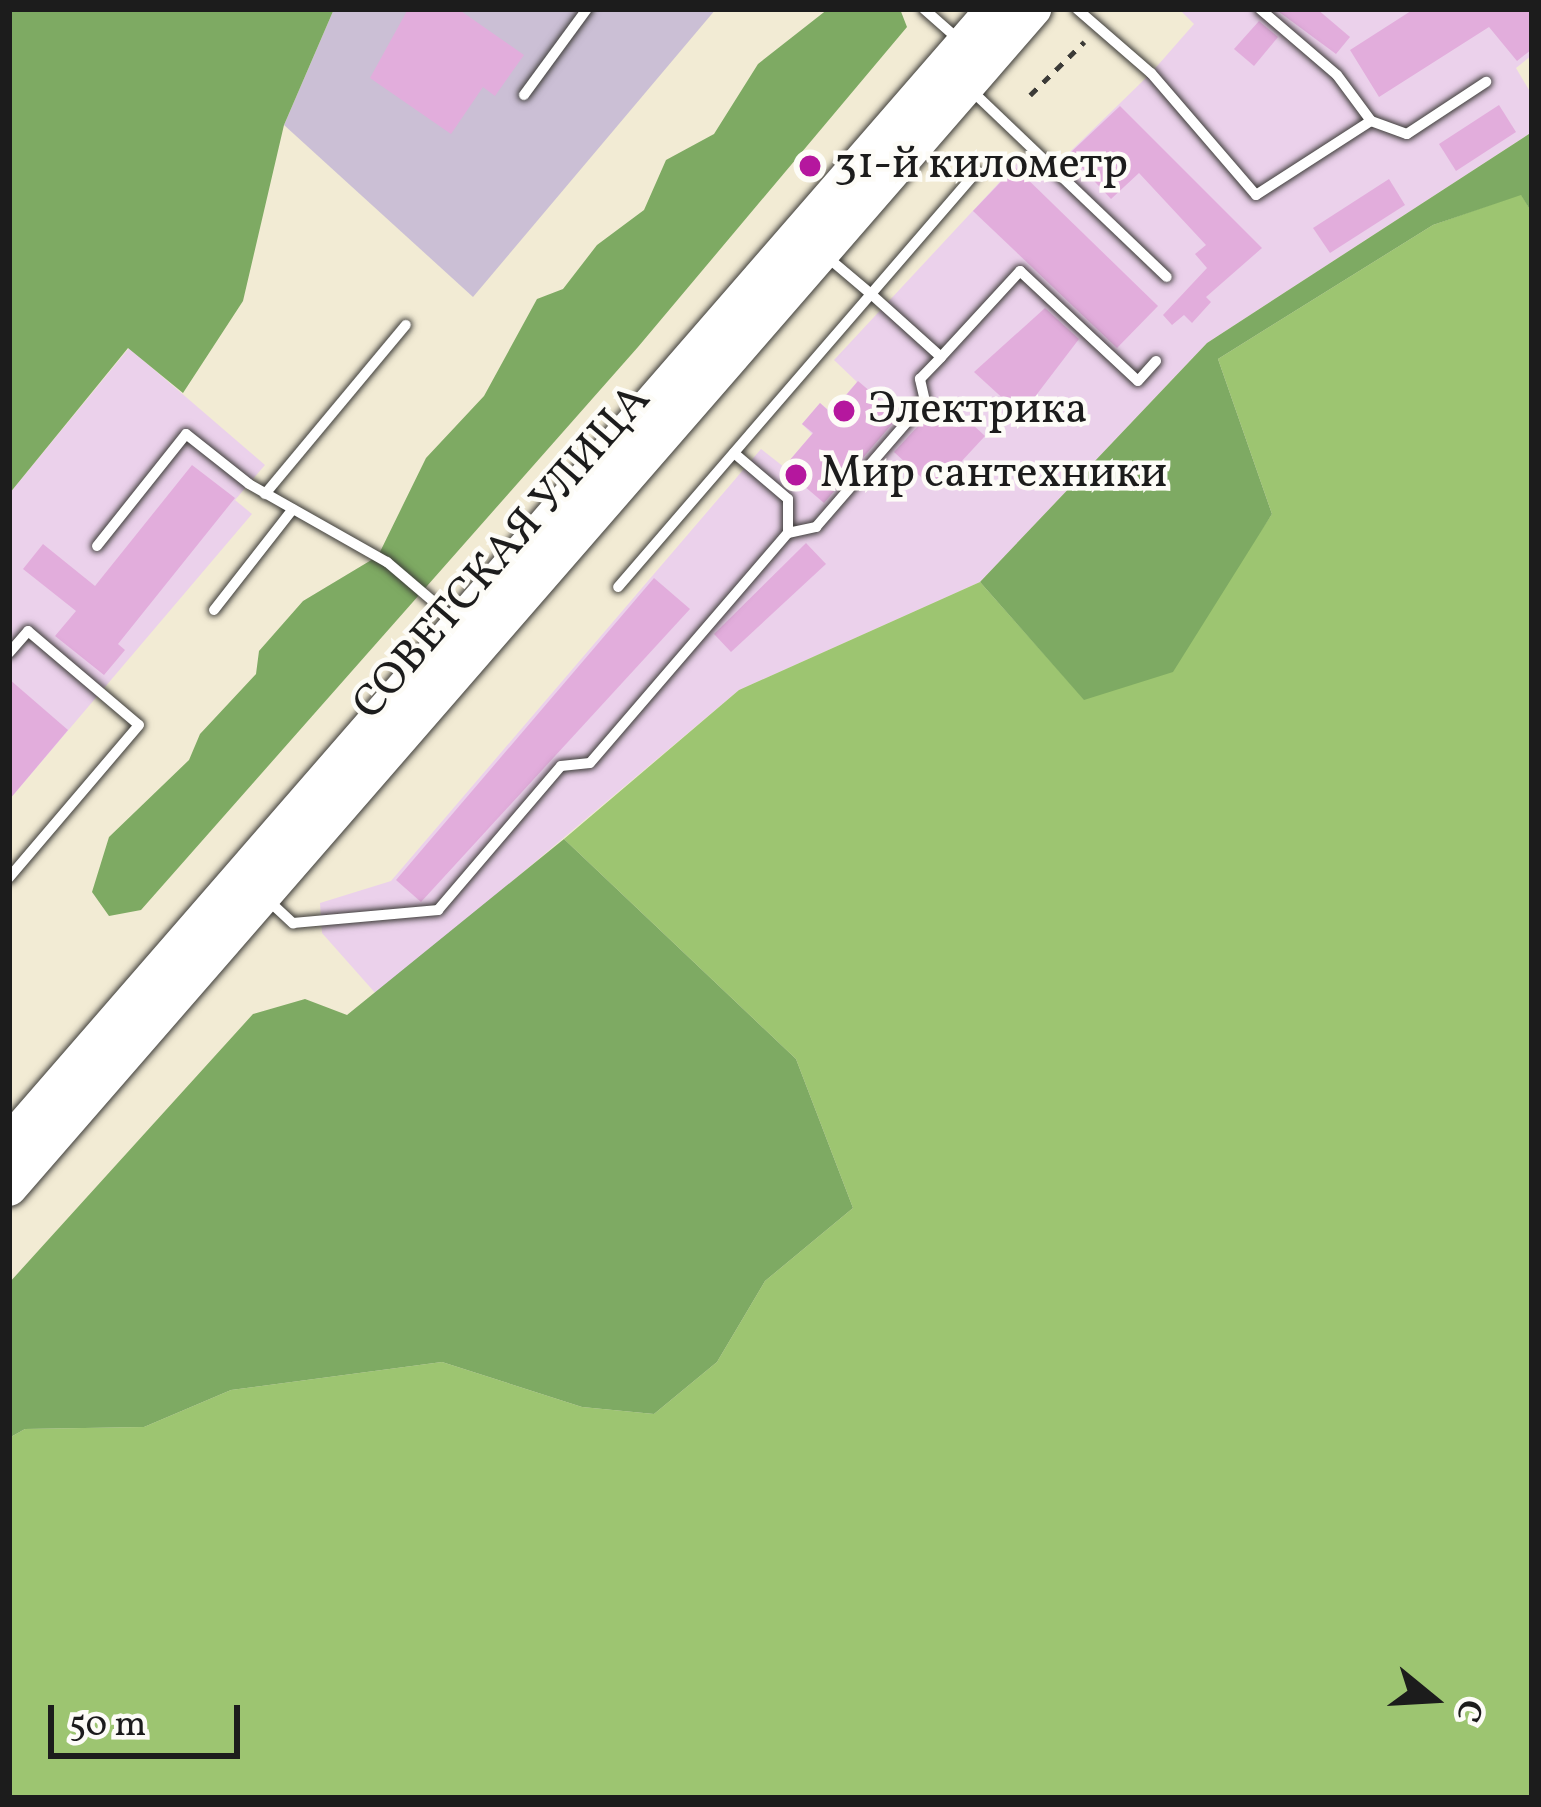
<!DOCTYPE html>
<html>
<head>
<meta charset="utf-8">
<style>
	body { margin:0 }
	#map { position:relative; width:1541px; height:1807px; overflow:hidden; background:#f2ebd4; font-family:Vollkorn,serif }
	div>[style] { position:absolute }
	.built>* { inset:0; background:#ebd1eb }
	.industrial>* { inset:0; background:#cbbfd5 }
	.green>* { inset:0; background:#9dc571 }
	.forest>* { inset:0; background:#7eaa63 }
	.building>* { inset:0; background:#e2addc }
	.path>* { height:4.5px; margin-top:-2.25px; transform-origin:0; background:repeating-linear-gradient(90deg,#3c3b38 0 9px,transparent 0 18px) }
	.roads { filter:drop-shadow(0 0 3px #3c3b38) drop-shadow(0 0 3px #3c3b38) }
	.lane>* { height:10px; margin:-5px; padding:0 5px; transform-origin:5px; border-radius:5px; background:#fff }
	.primary>* { height:36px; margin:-18px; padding:0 18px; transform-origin:18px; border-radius:18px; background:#fff }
	.dots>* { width:33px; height:33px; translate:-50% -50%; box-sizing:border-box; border:6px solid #fdfcf7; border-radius:50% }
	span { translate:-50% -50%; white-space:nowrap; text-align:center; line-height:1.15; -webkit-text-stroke:9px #fdfcf7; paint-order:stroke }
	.poi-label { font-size:45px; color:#1c1c1c }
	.left { translate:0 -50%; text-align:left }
	.street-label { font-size:45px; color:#1c1c1c }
	.frame { position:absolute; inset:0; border:12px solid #1c1c1c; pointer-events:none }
	.north { position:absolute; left:1373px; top:1639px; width:120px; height:120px; -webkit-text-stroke:9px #fdfcf7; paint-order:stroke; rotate:108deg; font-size:33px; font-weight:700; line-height:48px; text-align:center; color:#1c1c1c }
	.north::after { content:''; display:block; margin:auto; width:42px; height:54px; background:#1c1c1c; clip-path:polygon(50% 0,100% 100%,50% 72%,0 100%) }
	.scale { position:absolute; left:48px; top:1705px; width:192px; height:54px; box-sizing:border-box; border:6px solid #1c1c1c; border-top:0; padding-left:15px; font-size:36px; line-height:42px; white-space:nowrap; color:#1c1c1c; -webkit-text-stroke:9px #fdfcf7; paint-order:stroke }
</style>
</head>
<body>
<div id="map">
	<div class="built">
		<i style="clip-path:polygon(1179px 9px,1532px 9px,1532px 55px,1516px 68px,1532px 95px,1532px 132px,1207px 343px,980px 582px,739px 690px,377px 995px,322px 933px,320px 903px,391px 881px,761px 449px,784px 467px,812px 434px,802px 424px,820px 403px,831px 412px,857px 382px,834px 360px,1022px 158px,1043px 178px,1151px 73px,1194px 24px)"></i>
		<i style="clip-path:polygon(129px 348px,265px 465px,235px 500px,252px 514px,9px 800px,9px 494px)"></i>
	</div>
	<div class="industrial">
		<i style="clip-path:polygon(334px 9px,716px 9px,473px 297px,284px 125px)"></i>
	</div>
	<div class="green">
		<i style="clip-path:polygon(1521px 194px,1532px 213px,1532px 1798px,9px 1798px,9px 1438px,25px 1429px,144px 1427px,231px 1390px,442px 1362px,582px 1407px,654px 1414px,717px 1362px,765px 1281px,853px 1208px,796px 1059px,564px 839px,739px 690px,980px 582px,1084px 699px,1221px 590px,1272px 514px,1218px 359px,1433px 225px)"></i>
	</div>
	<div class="forest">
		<i style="clip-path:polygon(9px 9px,334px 9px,284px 125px,243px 301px,183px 393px,128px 348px,9px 494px)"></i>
		<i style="clip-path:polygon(828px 9px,900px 9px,907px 27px,638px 347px,141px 910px,109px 916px,92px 892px,109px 837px,189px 760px,200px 734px,256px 674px,259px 651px,303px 601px,378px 556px,426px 458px,484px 396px,537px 299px,563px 289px,597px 245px,644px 210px,666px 160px,714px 134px,758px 64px)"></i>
		<i style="clip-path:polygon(1532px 132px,1532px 213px,1521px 195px,1433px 225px,1218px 359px,1272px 514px,1173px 672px,1084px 700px,980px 582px,1207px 343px)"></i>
		<i style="clip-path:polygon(564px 839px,796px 1059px,853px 1208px,765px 1281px,717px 1362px,654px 1414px,582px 1407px,442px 1362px,231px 1390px,144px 1427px,25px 1429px,9px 1438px,9px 1283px,253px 1014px,305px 999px,347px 1015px)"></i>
	</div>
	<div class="building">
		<i style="clip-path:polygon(408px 9px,458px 9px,524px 55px,495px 96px,483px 87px,451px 134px,370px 78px)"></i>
		<i style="clip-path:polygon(1275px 9px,1317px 9px,1350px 37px,1336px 54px)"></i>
		<i style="clip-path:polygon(1414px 9px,1532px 9px,1532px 49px,1517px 61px,1489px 27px,1379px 97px,1350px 50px)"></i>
		<i style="clip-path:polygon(1259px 21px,1278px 37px,1254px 66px,1234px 49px)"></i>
		<i style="clip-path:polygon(1499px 105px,1516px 132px,1456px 171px,1439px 144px)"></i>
		<i style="clip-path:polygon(1120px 106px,1262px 248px,1206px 297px,1211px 302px,1192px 323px,1184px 315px,1172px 325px,1163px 315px,1207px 268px,1195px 254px,1206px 245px,1139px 173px,1111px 199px,1069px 154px)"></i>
		<i style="clip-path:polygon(1015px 167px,1158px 306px,1117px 348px,973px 211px)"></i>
		<i style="clip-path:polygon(1389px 179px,1405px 205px,1330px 253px,1313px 228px)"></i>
		<i style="clip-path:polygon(1045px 308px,1079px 339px,1021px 415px,974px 372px)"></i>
		<i style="clip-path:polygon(858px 381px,899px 416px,824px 503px,783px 468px,813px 433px,802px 424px,820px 403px,831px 413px)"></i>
		<i style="clip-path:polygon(944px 398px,985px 436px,935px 490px,894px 452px)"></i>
		<i style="clip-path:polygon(192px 465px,235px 498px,118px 644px,125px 650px,104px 675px,55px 636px,76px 611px,23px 569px,43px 544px,95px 586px)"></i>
		<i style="clip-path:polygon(806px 543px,826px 564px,731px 652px,714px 634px)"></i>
		<i style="clip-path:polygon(654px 578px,690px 609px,421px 902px,396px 880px)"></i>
		<i style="clip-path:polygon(9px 679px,68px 730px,9px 800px)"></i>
	</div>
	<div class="path">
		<i style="left:1030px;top:95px;width:76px;rotate:-44.5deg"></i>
	</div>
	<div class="roads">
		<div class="lane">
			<i style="left:924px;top:9px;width:45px;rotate:41.4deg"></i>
			<i style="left:1077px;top:9px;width:98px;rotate:40.9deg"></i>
			<i style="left:1151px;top:73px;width:161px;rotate:49.3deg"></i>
			<i style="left:1256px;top:195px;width:137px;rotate:-32.8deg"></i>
			<i style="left:1371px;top:121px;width:38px;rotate:20deg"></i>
			<i style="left:1407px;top:134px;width:95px;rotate:-33.4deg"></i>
			<i style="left:1260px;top:9px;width:101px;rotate:40.6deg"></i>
			<i style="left:1337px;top:75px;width:57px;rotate:53.5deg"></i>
			<i style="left:970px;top:89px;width:272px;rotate:43.7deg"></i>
			<i style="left:524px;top:95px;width:107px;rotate:-53.8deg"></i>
			<i style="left:826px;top:256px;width:59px;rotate:40.2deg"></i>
			<i style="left:871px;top:294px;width:162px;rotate:-49.2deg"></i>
			<i style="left:941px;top:357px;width:117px;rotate:-47.4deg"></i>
			<i style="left:1020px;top:271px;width:161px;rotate:43deg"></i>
			<i style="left:1138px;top:381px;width:27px;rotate:-48deg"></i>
			<i style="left:734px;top:453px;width:71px;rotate:40.4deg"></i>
			<i style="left:788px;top:499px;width:34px;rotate:90deg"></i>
			<i style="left:265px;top:494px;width:220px;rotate:-50.2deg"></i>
			<i style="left:97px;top:546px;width:143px;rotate:-51.5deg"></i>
			<i style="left:186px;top:434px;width:80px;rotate:38.4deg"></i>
			<i style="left:249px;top:484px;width:159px;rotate:29.5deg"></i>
			<i style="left:387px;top:562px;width:89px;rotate:40.5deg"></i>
			<i style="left:214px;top:610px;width:128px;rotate:-52deg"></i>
			<i style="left:9px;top:653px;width:29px;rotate:-49deg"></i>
			<i style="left:28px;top:631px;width:145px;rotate:40.3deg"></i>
			<i style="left:139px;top:725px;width:201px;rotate:130.4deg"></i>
			<i style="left:269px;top:901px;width:33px;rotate:43deg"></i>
			<i style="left:293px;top:923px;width:146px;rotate:-5.1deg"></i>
			<i style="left:438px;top:910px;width:189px;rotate:-49.5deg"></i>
			<i style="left:561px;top:766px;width:29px;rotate:-6deg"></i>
			<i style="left:590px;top:763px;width:303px;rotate:-49.3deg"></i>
			<i style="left:788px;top:533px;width:29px;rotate:-12deg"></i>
			<i style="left:816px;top:527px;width:167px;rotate:-49.1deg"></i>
			<i style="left:925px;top:401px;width:23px;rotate:-103deg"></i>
			<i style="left:920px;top:379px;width:30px;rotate:-46deg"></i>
			<i style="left:941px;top:357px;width:94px;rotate:-138deg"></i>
			<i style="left:871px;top:294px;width:387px;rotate:130.8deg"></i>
		</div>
		<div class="primary">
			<i style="left:9px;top:1143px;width:1502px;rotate:-49.02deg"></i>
			<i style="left:9px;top:1188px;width:1562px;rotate:-49.02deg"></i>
		</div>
	</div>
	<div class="dots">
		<i style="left:810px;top:166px;background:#b5179e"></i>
		<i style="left:844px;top:411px;background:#b5179e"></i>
		<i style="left:796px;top:475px;background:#b5179e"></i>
	</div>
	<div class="poi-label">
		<span class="left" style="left:834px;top:166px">31-й километр</span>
		<span class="left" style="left:868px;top:411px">Электрика</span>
		<span class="left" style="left:820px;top:475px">Мир сантехники</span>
	</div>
	<div class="street-label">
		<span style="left:503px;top:553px;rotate:-49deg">СОВЕТСКАЯ УЛИЦА</span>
	</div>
	<div class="frame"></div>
	<div class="north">С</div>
	<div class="scale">50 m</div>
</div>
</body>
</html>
